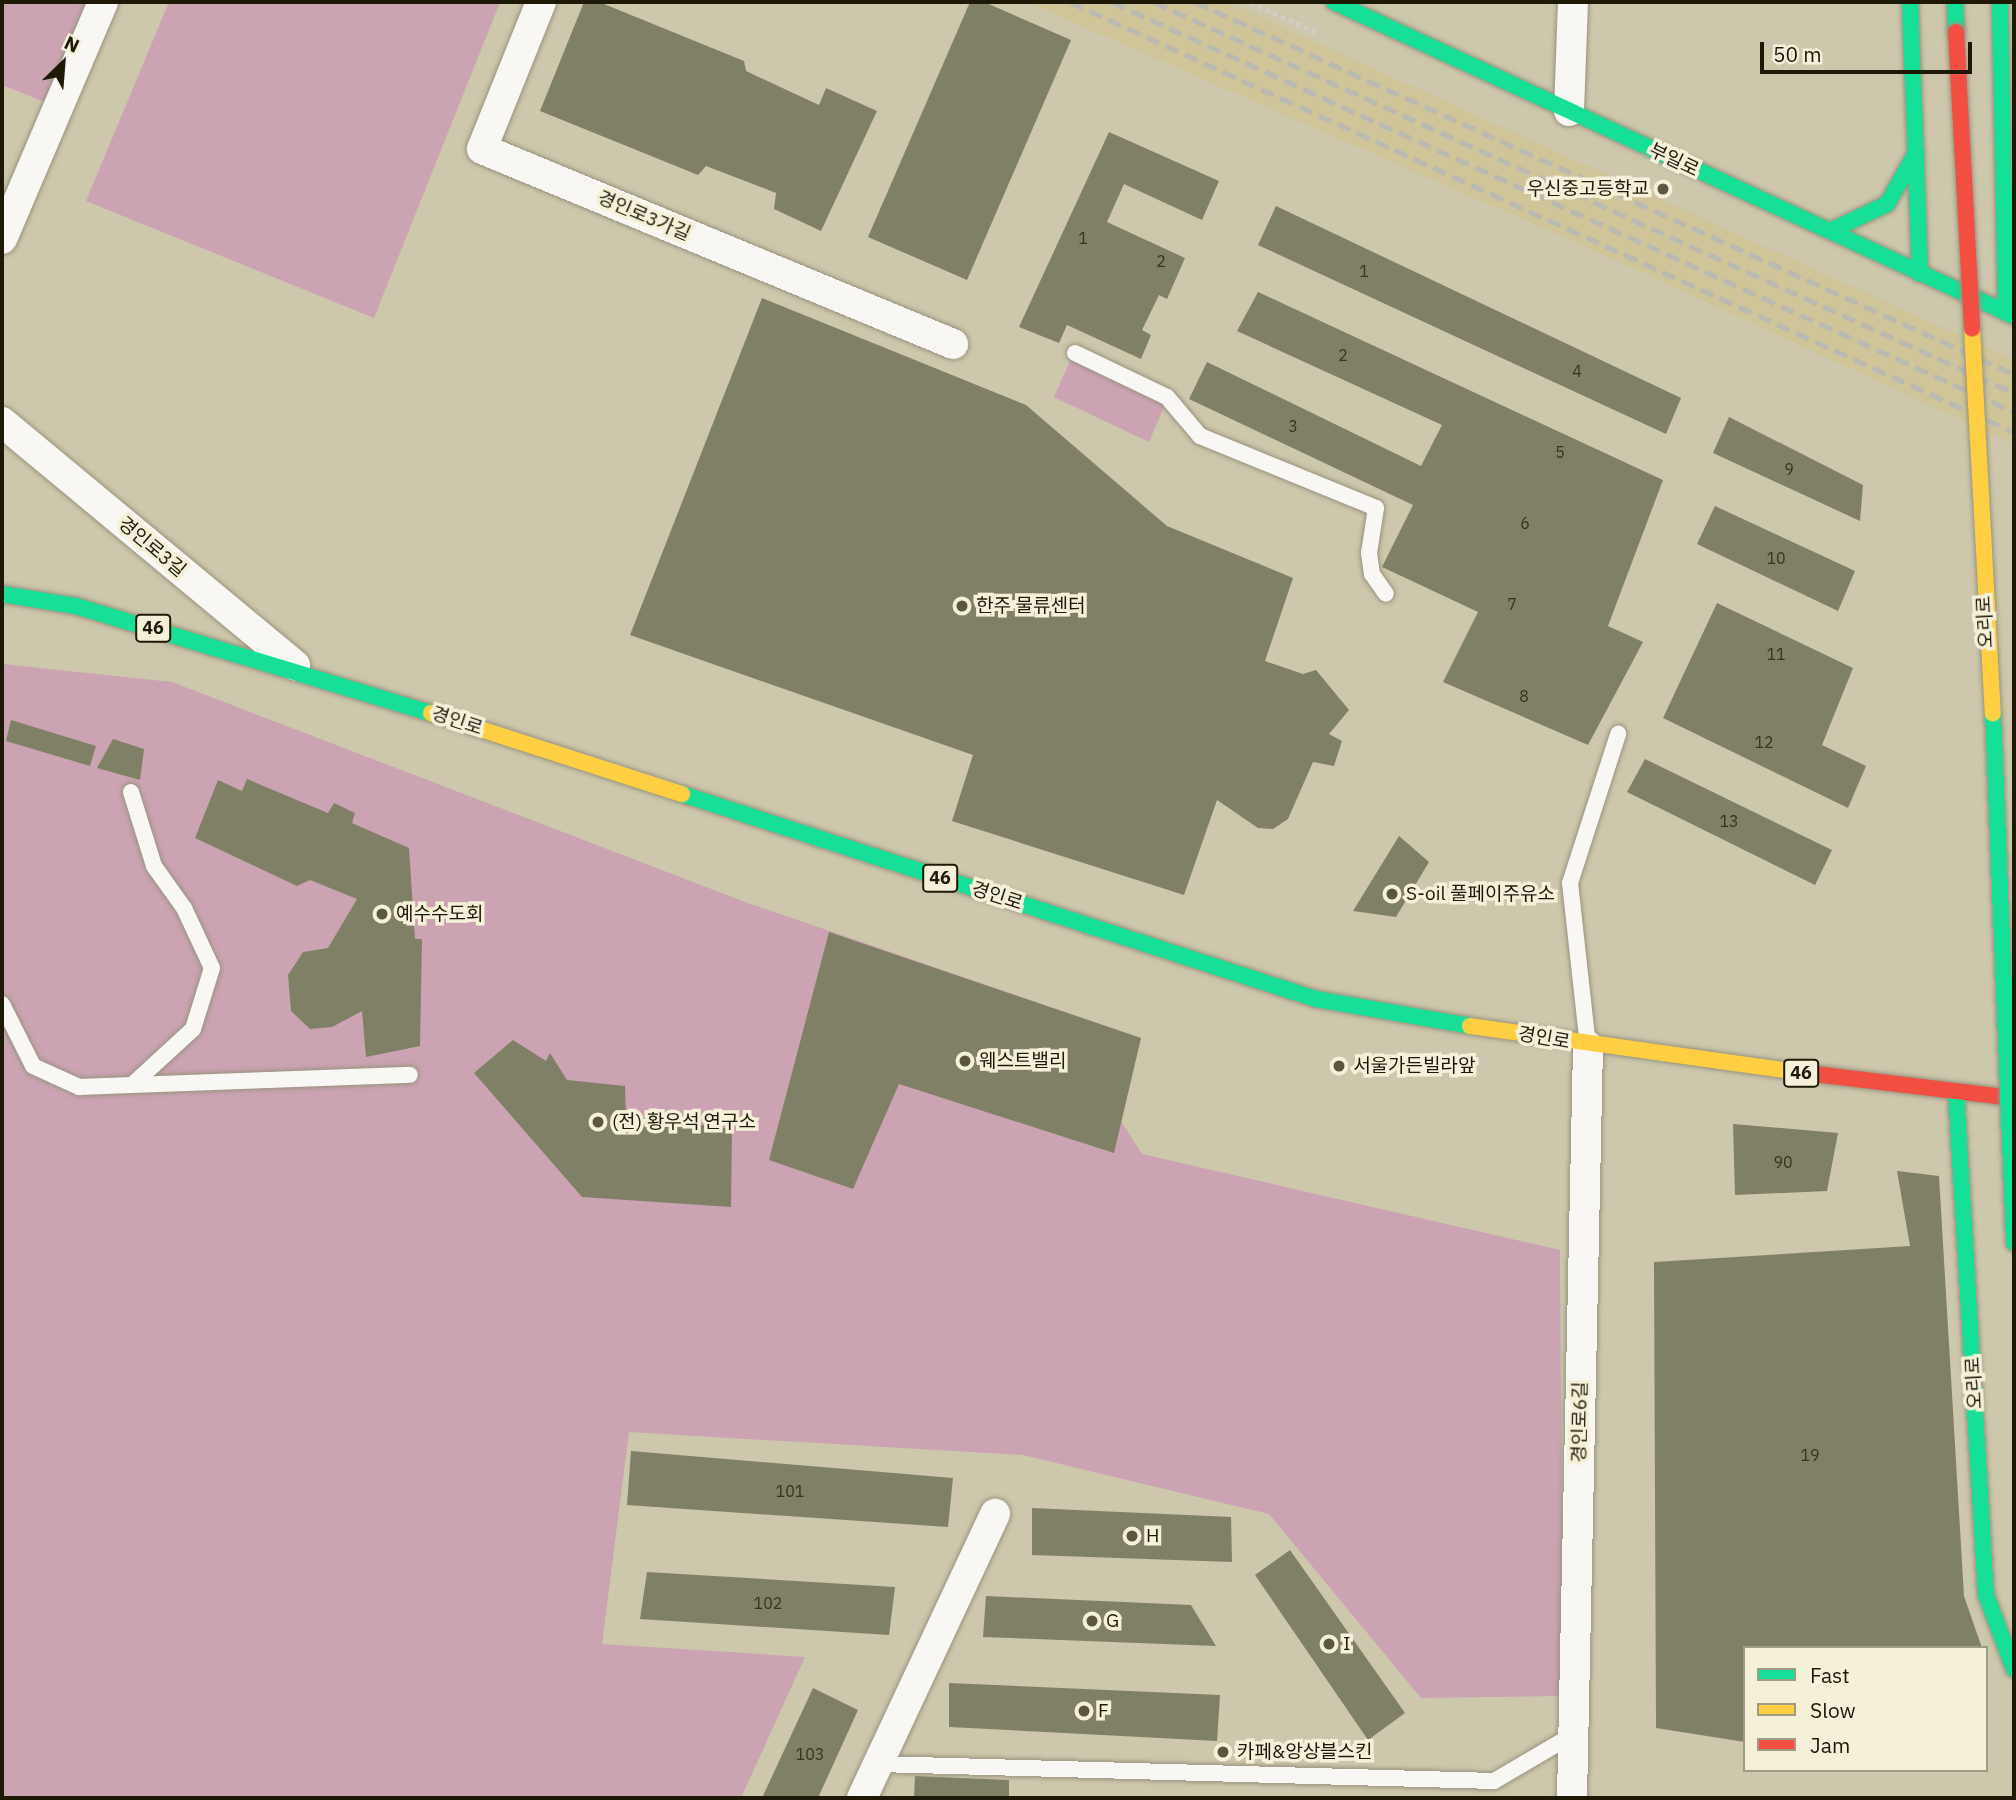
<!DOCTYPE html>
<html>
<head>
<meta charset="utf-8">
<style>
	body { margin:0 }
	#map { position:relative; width:2016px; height:1800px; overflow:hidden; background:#cdc7ac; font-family:"IBM Plex Sans","Noto Sans KR",sans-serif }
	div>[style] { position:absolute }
	.built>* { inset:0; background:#cfc599 }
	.green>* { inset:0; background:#cba3b2 }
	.building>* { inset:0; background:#808066 }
	.path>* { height:4.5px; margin-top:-2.25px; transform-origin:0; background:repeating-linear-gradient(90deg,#d0cfc6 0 5px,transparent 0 8.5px) }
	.roads { filter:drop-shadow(0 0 2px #98937e) drop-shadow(0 0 2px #98937e) }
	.lane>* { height:16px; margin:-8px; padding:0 8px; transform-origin:8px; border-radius:8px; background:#f8f7f3 }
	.street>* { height:30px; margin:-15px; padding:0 15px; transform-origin:15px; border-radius:15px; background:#f8f7f3 }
	.fast>* { height:16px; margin:-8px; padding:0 8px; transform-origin:8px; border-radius:8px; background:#16e098 }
	.slow>* { height:16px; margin:-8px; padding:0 8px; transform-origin:8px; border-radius:8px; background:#ffcf43 }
	.jam>* { height:16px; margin:-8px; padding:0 8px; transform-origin:8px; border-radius:8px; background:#f24e42 }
	.rail>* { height:5px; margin-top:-2.5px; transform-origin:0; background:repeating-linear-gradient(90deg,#bab9b2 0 14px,transparent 0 21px) }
	.bridges { filter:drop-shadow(0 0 2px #98937e) drop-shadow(0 0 2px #98937e) }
	.fast-bridge>* { height:16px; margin:-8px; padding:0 8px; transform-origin:8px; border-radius:8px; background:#16e098 }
	.slow-bridge>* { height:16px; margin:-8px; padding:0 8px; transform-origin:8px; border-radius:8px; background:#ffcf43 }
	.jam-bridge>* { height:16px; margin:-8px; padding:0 8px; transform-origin:8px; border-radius:8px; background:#f24e42 }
	.dots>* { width:19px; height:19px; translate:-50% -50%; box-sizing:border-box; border:4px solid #f5f1d8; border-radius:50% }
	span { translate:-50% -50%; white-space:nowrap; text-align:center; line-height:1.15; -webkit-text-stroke:7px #f5f1d8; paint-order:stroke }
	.number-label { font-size:16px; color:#36331e }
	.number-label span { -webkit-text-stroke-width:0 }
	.shield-label span { padding:2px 5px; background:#f5f1d8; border:2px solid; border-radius:5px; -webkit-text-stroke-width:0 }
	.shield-label { font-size:18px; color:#1d1906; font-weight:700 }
	.street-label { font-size:19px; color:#1d1906 }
	.poi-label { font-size:19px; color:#1d1906 }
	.right { translate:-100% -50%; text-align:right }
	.left { translate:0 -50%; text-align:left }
	.frame { position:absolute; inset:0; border:4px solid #1d1906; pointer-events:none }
	.legend { position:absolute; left:1743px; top:1646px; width:245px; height:126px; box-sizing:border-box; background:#f5f1d8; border:2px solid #9f9b84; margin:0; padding:9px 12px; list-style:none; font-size:21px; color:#1d1906 }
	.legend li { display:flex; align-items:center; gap:14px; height:35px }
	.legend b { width:35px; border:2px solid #9f9b84 }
	.north { position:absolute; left:28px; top:28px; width:70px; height:70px; -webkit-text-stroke:5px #f5f1d8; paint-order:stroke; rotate:25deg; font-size:19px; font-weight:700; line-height:28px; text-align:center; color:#1d1906 }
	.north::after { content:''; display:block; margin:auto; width:24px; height:32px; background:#1d1906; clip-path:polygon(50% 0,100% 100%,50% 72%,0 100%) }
	.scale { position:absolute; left:1760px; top:42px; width:212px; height:32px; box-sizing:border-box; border:4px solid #1d1906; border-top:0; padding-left:9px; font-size:21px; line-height:24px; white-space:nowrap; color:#1d1906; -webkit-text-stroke:5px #f5f1d8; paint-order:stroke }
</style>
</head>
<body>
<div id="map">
	<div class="built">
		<i style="clip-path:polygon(1027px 2px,1227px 2px,2014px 360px,2014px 444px,1602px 254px)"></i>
	</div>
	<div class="green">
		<i style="clip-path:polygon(2px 2px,88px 2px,47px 103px,2px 85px)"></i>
		<i style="clip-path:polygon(169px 2px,500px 2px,374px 318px,86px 201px)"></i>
		<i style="clip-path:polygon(1071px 359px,1166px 402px,1149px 442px,1054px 397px)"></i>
		<i style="clip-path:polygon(2px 664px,172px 682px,745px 902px,1141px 1038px,1121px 1121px,1142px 1154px,1560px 1250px,1563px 1696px,1421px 1698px,1269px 1514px,1023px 1455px,629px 1432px,602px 1644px,805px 1657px,741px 1798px,2px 1798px)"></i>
	</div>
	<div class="building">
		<i style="clip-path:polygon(584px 2px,599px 2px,744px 61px,746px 71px,819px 105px,826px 88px,877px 111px,821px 231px,774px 209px,776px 193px,706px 166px,698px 175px,540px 111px)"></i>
		<i style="clip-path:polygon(970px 2px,984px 2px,1071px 40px,967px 280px,868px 237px)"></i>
		<i style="clip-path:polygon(1109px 132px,1219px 181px,1202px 220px,1124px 184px,1107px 222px,1185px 258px,1167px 299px,1159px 295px,1142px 330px,1151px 335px,1141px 359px,1067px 325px,1059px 343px,1019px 327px)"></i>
		<i style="clip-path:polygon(1276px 206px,1681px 398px,1666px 434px,1258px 245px)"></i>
		<i style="clip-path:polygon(1258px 292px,1663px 480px,1608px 626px,1643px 642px,1588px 745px,1443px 682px,1478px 612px,1382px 567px,1413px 505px,1189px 399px,1207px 362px,1421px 466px,1442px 425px,1237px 331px)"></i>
		<i style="clip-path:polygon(762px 298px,1026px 405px,1167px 526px,1293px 578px,1265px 661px,1303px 674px,1316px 670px,1349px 710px,1329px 734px,1342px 741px,1334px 766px,1313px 762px,1288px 819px,1273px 829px,1258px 828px,1217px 800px,1184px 895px,952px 821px,973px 755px,630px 635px)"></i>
		<i style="clip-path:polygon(1729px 417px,1863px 485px,1860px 521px,1713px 453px)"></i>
		<i style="clip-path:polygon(1715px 506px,1855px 571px,1838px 611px,1697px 544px)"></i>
		<i style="clip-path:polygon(1717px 603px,1853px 668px,1822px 745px,1866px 766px,1848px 808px,1663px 718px)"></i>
		<i style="clip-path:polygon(11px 720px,96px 746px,90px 766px,6px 741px)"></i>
		<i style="clip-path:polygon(113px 739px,144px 749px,140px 780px,97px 768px)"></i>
		<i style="clip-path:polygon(1645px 759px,1832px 850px,1815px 885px,1627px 792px)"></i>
		<i style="clip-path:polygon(247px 779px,328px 813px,334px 803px,355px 813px,352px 823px,409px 848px,415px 939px,422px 939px,420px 1046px,366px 1057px,362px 1011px,332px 1027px,310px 1029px,291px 1011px,288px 975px,303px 952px,328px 948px,357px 899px,310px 880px,297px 886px,195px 838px,218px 780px,242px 791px)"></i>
		<i style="clip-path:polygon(1399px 836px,1429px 862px,1396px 917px,1353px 911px)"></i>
		<i style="clip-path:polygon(829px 932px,1141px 1038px,1114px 1153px,899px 1084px,853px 1189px,769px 1160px)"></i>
		<i style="clip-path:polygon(513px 1040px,546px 1061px,550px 1053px,567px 1080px,625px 1086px,626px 1115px,732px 1129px,731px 1207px,582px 1197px,474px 1073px)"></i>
		<i style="clip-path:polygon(1733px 1124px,1838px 1133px,1827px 1191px,1735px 1195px)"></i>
		<i style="clip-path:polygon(1897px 1171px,1939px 1176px,1964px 1596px,1982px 1648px,1745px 1648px,1745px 1742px,1656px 1728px,1654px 1262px,1910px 1246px)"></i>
		<i style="clip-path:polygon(631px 1451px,953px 1478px,948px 1527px,627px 1505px)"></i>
		<i style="clip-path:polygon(1032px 1508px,1231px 1517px,1232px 1562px,1032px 1555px)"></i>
		<i style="clip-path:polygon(1290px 1550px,1405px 1713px,1368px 1740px,1255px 1575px)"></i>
		<i style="clip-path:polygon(647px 1572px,895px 1587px,889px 1635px,640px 1619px)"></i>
		<i style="clip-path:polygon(986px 1596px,1191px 1605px,1216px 1646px,983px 1637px)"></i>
		<i style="clip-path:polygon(949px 1683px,1220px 1695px,1217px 1741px,949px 1727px)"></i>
		<i style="clip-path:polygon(813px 1688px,858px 1710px,818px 1798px,762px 1798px)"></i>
		<i style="clip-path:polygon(915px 1776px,1009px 1780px,1009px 1798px,914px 1798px)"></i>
	</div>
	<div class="path">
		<i style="left:1250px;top:2px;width:72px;rotate:24.4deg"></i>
	</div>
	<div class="roads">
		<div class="lane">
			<i style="left:1075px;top:353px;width:102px;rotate:25.6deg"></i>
			<i style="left:1167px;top:397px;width:51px;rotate:49.8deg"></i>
			<i style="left:1200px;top:436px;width:190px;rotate:22.2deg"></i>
			<i style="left:1376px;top:508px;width:46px;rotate:98.8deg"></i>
			<i style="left:1369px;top:553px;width:21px;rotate:82deg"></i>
			<i style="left:1372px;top:574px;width:24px;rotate:55deg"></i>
			<i style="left:131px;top:792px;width:77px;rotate:72.7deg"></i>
			<i style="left:154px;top:866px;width:52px;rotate:54.5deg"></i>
			<i style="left:184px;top:908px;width:66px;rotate:65deg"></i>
			<i style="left:212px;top:968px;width:64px;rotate:107.3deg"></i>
			<i style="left:193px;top:1029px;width:80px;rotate:137.5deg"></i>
			<i style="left:2px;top:1004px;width:69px;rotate:63.4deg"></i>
			<i style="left:33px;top:1066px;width:51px;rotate:24.5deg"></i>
			<i style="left:79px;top:1087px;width:331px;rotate:-2.1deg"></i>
			<i style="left:1588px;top:1046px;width:164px;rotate:-96.3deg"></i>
			<i style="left:1570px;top:883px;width:157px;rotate:-72.1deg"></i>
			<i style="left:878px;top:1764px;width:616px;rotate:1.58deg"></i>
			<i style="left:1494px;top:1781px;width:93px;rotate:-30.4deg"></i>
		</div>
		<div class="street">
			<i style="left:541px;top:2px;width:158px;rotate:111.9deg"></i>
			<i style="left:482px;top:149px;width:510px;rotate:22.49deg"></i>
			<i style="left:1569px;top:111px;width:109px;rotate:-87.9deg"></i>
			<i style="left:2px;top:239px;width:258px;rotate:-66.9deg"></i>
			<i style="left:2px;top:422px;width:381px;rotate:39.7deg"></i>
			<i style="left:862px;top:1798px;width:314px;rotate:-64.9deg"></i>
			<i style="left:1572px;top:1798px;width:752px;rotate:-88.78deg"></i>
		</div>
		<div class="fast">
			<i style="left:1334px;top:2px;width:749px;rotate:24.79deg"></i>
			<i style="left:1910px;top:2px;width:272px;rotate:87.9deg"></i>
			<i style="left:1955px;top:2px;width:30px;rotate:88deg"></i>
			<i style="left:2000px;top:2px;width:311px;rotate:88.9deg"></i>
			<i style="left:1830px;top:231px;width:63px;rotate:-25.3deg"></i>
			<i style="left:1887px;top:204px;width:59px;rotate:-60.4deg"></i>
			<i style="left:2px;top:594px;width:75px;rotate:9.2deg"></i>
			<i style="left:76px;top:606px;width:371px;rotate:16.8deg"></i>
			<i style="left:682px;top:794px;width:666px;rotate:17.92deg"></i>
			<i style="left:1316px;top:999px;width:156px;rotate:9.9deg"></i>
			<i style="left:1956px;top:1092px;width:504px;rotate:86.59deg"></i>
			<i style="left:1986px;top:1595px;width:79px;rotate:69.3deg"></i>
		</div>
		<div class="slow">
			<i style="left:431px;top:713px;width:264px;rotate:17.9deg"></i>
			<i style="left:1470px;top:1026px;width:331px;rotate:8deg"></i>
		</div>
		<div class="jam">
			<i style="left:1798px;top:1072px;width:218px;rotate:6.9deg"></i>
		</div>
	</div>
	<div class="rail">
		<i style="left:1070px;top:2px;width:1037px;rotate:24.49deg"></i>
		<i style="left:1112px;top:2px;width:991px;rotate:24.44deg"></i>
		<i style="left:1154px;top:2px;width:945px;rotate:24.45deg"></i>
		<i style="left:1195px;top:2px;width:900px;rotate:24.43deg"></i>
	</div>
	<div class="bridges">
		<div class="fast-bridge">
			<i style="left:1993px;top:713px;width:530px;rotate:87.73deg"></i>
		</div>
		<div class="slow-bridge">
			<i style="left:1972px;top:329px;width:385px;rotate:86.9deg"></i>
		</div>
		<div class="jam-bridge">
			<i style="left:1956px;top:32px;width:297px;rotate:86.9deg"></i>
		</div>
	</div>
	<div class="dots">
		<i style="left:1663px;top:189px;background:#5b5640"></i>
		<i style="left:962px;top:606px;background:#5b5640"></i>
		<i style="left:1392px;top:894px;background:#5b5640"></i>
		<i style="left:382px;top:914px;background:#5b5640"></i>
		<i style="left:965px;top:1061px;background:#5b5640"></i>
		<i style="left:1339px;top:1066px;background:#5b5640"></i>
		<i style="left:598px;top:1122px;background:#5b5640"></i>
		<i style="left:1132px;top:1536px;background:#5b5640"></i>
		<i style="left:1092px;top:1621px;background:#5b5640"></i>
		<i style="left:1329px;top:1644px;background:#5b5640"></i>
		<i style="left:1084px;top:1711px;background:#5b5640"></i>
		<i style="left:1223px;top:1752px;background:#5b5640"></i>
	</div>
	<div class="number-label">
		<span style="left:1083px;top:238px">1</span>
		<span style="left:1161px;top:261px">2</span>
		<span style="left:1364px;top:271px">1</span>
		<span style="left:1343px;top:355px">2</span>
		<span style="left:1577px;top:371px">4</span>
		<span style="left:1293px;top:426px">3</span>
		<span style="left:1560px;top:452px">5</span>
		<span style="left:1789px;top:469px">9</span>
		<span style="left:1525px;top:523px">6</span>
		<span style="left:1776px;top:558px">10</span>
		<span style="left:1512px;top:604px">7</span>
		<span style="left:1776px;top:654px">11</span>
		<span style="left:1524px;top:696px">8</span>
		<span style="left:1764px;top:742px">12</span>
		<span style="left:1729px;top:821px">13</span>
		<span style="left:1783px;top:1162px">90</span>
		<span style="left:1810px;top:1455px">19</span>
		<span style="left:790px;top:1491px">101</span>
		<span style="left:768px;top:1603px">102</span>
		<span style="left:810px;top:1754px">103</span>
	</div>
	<div class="shield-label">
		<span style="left:153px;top:628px">46</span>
		<span style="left:940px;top:878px">46</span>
		<span style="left:1801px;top:1073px">46</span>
	</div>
	<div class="street-label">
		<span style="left:1674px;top:160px;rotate:25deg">부일로</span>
		<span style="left:644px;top:216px;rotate:23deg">경인로3가길</span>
		<span style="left:152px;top:547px;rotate:40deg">경인로3길</span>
		<span style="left:1985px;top:622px;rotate:-93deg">오리로</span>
		<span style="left:457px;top:721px;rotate:18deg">경인로</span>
		<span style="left:997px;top:896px;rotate:18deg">경인로</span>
		<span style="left:1544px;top:1038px;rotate:10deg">경인로</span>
		<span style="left:1974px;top:1383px;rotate:-93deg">오리로</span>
		<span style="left:1580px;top:1422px;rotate:-89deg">경인로6길</span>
	</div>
	<div class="poi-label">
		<span class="right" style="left:1649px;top:189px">우신중고등학교</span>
		<span class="left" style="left:976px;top:606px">한주 물류센터</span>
		<span class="left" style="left:1406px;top:894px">S-oil 풀페이주유소</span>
		<span class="left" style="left:396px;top:914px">예수수도회</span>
		<span class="left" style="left:979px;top:1061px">웨스트밸리</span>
		<span class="left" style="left:1353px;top:1066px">서울가든빌라앞</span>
		<span class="left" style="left:612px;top:1122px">(전) 황우석 연구소</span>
		<span class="left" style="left:1146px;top:1536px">H</span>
		<span class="left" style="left:1106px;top:1621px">G</span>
		<span class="left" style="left:1343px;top:1644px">I</span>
		<span class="left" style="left:1098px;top:1711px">F</span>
		<span class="left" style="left:1237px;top:1752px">카페&amp;앙상블스킨</span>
	</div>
	<div class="frame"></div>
	<ul class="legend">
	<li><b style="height:9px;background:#16e098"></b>Fast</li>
	<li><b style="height:9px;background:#ffcf43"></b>Slow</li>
	<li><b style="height:9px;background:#f24e42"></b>Jam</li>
	</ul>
	<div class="north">N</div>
	<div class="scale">50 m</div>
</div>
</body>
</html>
